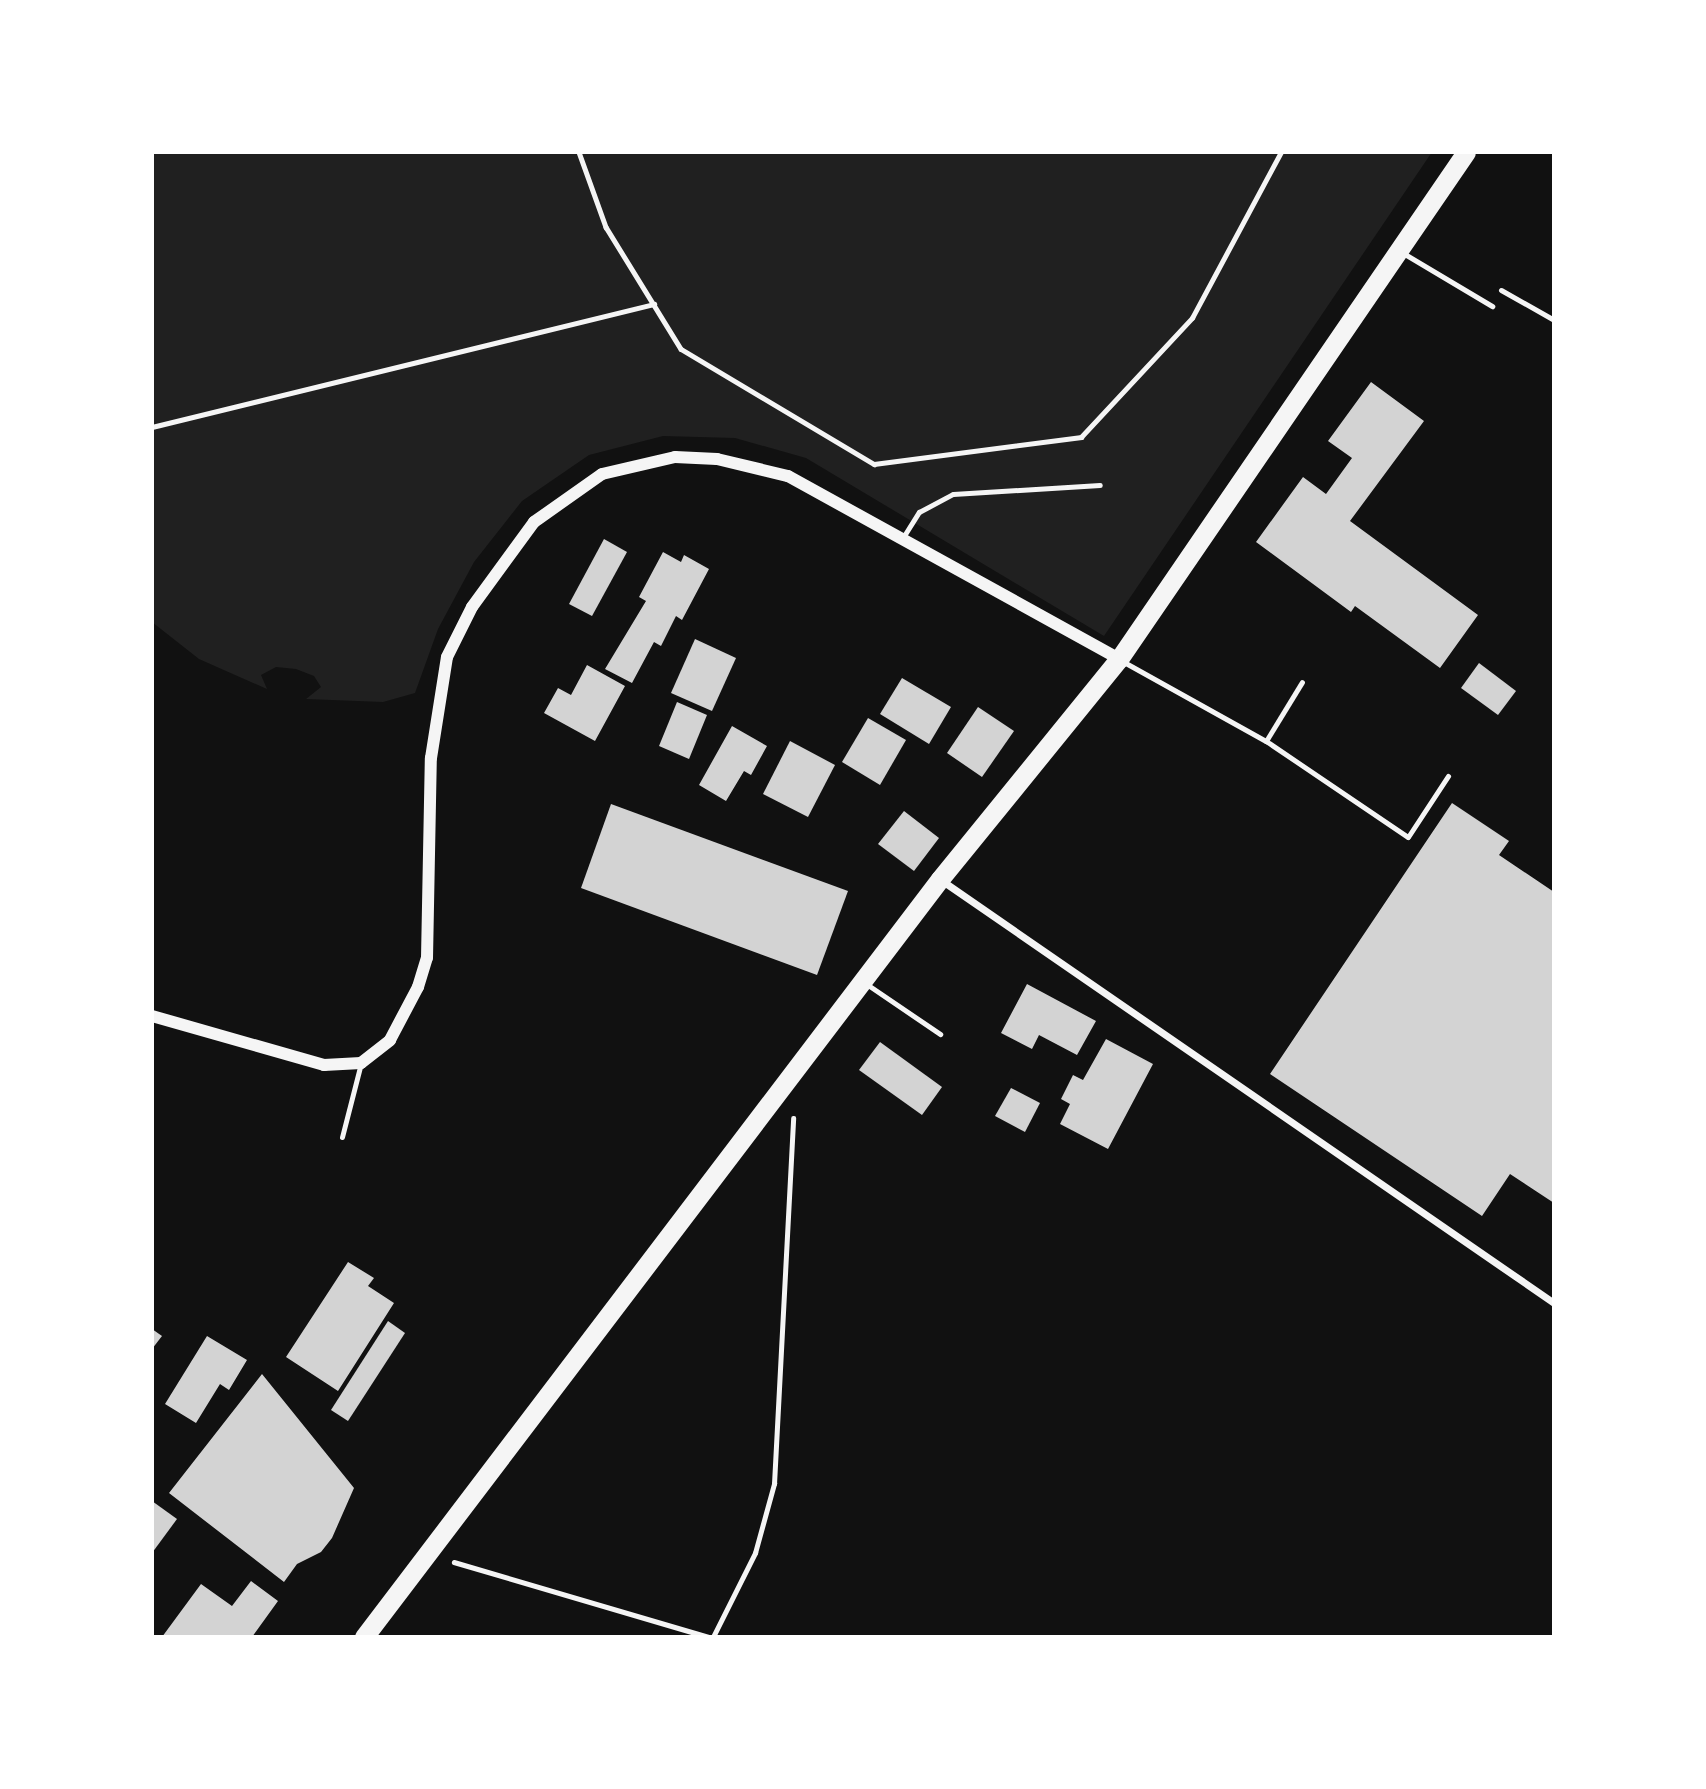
<!DOCTYPE html>
<html>
<head>
<meta charset="utf-8">
<style>
	body { margin:0 }
	#map { position:relative; width:1706px; height:1789px; overflow:hidden; background:#111; font-family:Lato,sans-serif }
	div>[style] { position:absolute }
	.green>* { inset:0; background:#202020 }
	.building>* { inset:0; background:#d3d3d3 }
	.path>* { height:4.5px; margin:-2.25px; padding:0 2.25px; transform-origin:2.25px; border-radius:2.25px; background:#f5f5f5 }
	.service>* { height:5px; margin:-2.5px; padding:0 2.5px; transform-origin:2.5px; border-radius:2.5px; background:#f5f5f5 }
	.minor>* { height:7px; margin:-3.5px; padding:0 3.5px; transform-origin:3.5px; border-radius:3.5px; background:#f5f5f5 }
	.tertiary>* { height:12px; margin:-6px; padding:0 6px; transform-origin:6px; border-radius:6px; background:#f5f5f5 }
	.trunk>* { height:19px; margin:-9.5px; padding:0 9.5px; transform-origin:9.5px; border-radius:9.5px; background:#f5f5f5 }
	span { translate:-50% -50%; white-space:nowrap; text-align:center; line-height:1.15; -webkit-text-stroke:7px #fff; paint-order:stroke }
	.frame { position:absolute; inset:0; border:154px solid #fff; pointer-events:none }
</style>
</head>
<body>
<div id="map">
	<div class="green">
		<i style="clip-path:polygon(152px 152px,1432px 152px,1104px 636px,806px 458px,735px 438px,663px 436px,589px 455px,522px 501px,474px 562px,438px 629px,415px 693px,383px 702px,306px 699px,321px 687px,314px 676px,296px 669px,276px 667px,261px 675px,267px 689px,199px 659px,152px 622px)"></i>
	</div>
	<div class="building">
		<i style="clip-path:polygon(1371px 382px,1424px 421px,1350px 521px,1478px 615px,1440px 668px,1355px 606px,1351px 612px,1256px 542px,1303px 477px,1326px 494px,1352px 458px,1328px 441px)"></i>
		<i style="clip-path:polygon(604px 539px,627px 552px,592px 616px,569px 604px)"></i>
		<i style="clip-path:polygon(663px 552px,681px 562px,684px 555px,709px 569px,682px 620px,676px 616px,661px 646px,654px 642px,632px 683px,605px 669px,646px 601px,639px 597px)"></i>
		<i style="clip-path:polygon(695px 639px,736px 658px,712px 711px,671px 693px)"></i>
		<i style="clip-path:polygon(1479px 663px,1516px 691px,1498px 715px,1461px 688px)"></i>
		<i style="clip-path:polygon(587px 665px,625px 686px,595px 741px,544px 713px,558px 688px,571px 695px)"></i>
		<i style="clip-path:polygon(902px 678px,951px 707px,929px 744px,880px 714px)"></i>
		<i style="clip-path:polygon(677px 702px,707px 715px,689px 759px,659px 746px)"></i>
		<i style="clip-path:polygon(978px 707px,1014px 731px,982px 777px,947px 753px)"></i>
		<i style="clip-path:polygon(868px 718px,906px 740px,880px 785px,842px 762px)"></i>
		<i style="clip-path:polygon(732px 726px,767px 746px,751px 775px,744px 771px,726px 801px,699px 785px)"></i>
		<i style="clip-path:polygon(790px 741px,835px 765px,808px 817px,763px 794px)"></i>
		<i style="clip-path:polygon(1452px 803px,1509px 841px,1499px 855px,1554px 892px,1554px 1203px,1510px 1174px,1482px 1216px,1270px 1074px)"></i>
		<i style="clip-path:polygon(611px 804px,848px 891px,817px 975px,581px 888px)"></i>
		<i style="clip-path:polygon(904px 811px,939px 838px,914px 871px,878px 844px)"></i>
		<i style="clip-path:polygon(1027px 984px,1096px 1021px,1077px 1055px,1039px 1035px,1032px 1049px,1001px 1033px)"></i>
		<i style="clip-path:polygon(1106px 1039px,1153px 1064px,1108px 1149px,1060px 1124px,1070px 1104px,1061px 1099px,1073px 1075px,1083px 1080px)"></i>
		<i style="clip-path:polygon(880px 1042px,942px 1087px,922px 1115px,859px 1070px)"></i>
		<i style="clip-path:polygon(1011px 1088px,1040px 1103px,1025px 1132px,995px 1116px)"></i>
		<i style="clip-path:polygon(348px 1262px,374px 1278px,368px 1286px,394px 1303px,338px 1391px,286px 1357px)"></i>
		<i style="clip-path:polygon(388px 1321px,405px 1333px,348px 1421px,331px 1410px)"></i>
		<i style="clip-path:polygon(152px 1329px,162px 1336px,152px 1349px)"></i>
		<i style="clip-path:polygon(207px 1336px,247px 1360px,229px 1390px,220px 1384px,196px 1423px,165px 1404px)"></i>
		<i style="clip-path:polygon(262px 1374px,354px 1488px,332px 1538px,321px 1552px,297px 1564px,284px 1582px,169px 1493px)"></i>
		<i style="clip-path:polygon(152px 1501px,177px 1519px,152px 1553px)"></i>
		<i style="clip-path:polygon(251px 1581px,278px 1601px,252px 1637px,162px 1637px,201px 1584px,232px 1606px)"></i>
	</div>
	<div class="path">
		<i style="left:579px;top:152px;width:80px;rotate:70.2deg"></i>
		<i style="left:606px;top:227px;width:143px;rotate:58.4deg"></i>
		<i style="left:681px;top:349px;width:225px;rotate:30.8deg"></i>
		<i style="left:874px;top:464px;width:209px;rotate:-7.4deg"></i>
		<i style="left:1081px;top:437px;width:163px;rotate:-47deg"></i>
		<i style="left:1192px;top:318px;width:188px;rotate:-61.8deg"></i>
		<i style="left:152px;top:427px;width:517px;rotate:-13.77deg"></i>
		<i style="left:454px;top:1562px;width:266px;rotate:16.4deg"></i>
		<i style="left:713px;top:1637px;width:94px;rotate:-63.4deg"></i>
		<i style="left:755px;top:1553px;width:72px;rotate:-74.6deg"></i>
		<i style="left:774px;top:1484px;width:366px;rotate:-87deg"></i>
	</div>
	<div class="service">
		<i style="left:1403px;top:253px;width:104px;rotate:30.8deg"></i>
		<i style="left:1501px;top:290px;width:61px;rotate:29.5deg"></i>
		<i style="left:902px;top:539px;width:32px;rotate:-58deg"></i>
		<i style="left:919px;top:512px;width:38px;rotate:-28deg"></i>
		<i style="left:953px;top:494px;width:147px;rotate:-3.5deg"></i>
		<i style="left:1122px;top:661px;width:165px;rotate:29.1deg"></i>
		<i style="left:1266px;top:741px;width:171px;rotate:34.1deg"></i>
		<i style="left:1408px;top:837px;width:73px;rotate:-56.7deg"></i>
		<i style="left:1266px;top:741px;width:69px;rotate:-58.6deg"></i>
		<i style="left:865px;top:983px;width:91px;rotate:34.2deg"></i>
		<i style="left:342px;top:1137px;width:76px;rotate:-75.6deg"></i>
	</div>
	<div class="minor">
		<i style="left:941px;top:880px;width:745px;rotate:34.61deg"></i>
	</div>
	<div class="tertiary">
		<i style="left:152px;top:1016px;width:179px;rotate:15.9deg"></i>
		<i style="left:324px;top:1065px;width:37px;rotate:-3deg"></i>
		<i style="left:361px;top:1063px;width:37px;rotate:-38deg"></i>
		<i style="left:390px;top:1040px;width:60px;rotate:-62.2deg"></i>
		<i style="left:418px;top:987px;width:30px;rotate:-73deg"></i>
		<i style="left:427px;top:958px;width:200px;rotate:-88.9deg"></i>
		<i style="left:431px;top:758px;width:102px;rotate:-81deg"></i>
		<i style="left:447px;top:657px;width:56px;rotate:-63.4deg"></i>
		<i style="left:472px;top:607px;width:105px;rotate:-53.9deg"></i>
		<i style="left:534px;top:522px;width:83px;rotate:-35.2deg"></i>
		<i style="left:602px;top:474px;width:75px;rotate:-13.1deg"></i>
		<i style="left:675px;top:457px;width:42px;rotate:2.7deg"></i>
		<i style="left:717px;top:459px;width:73px;rotate:13.5deg"></i>
		<i style="left:788px;top:476px;width:378px;rotate:28.9deg"></i>
	</div>
	<div class="trunk">
		<i style="left:364px;top:1637px;width:952px;rotate:-52.77deg"></i>
		<i style="left:940px;top:879px;width:284px;rotate:-50.9deg"></i>
		<i style="left:1119px;top:659px;width:614px;rotate:-55.61deg"></i>
	</div>
	<div class="frame"></div>
</div>
</body>
</html>
